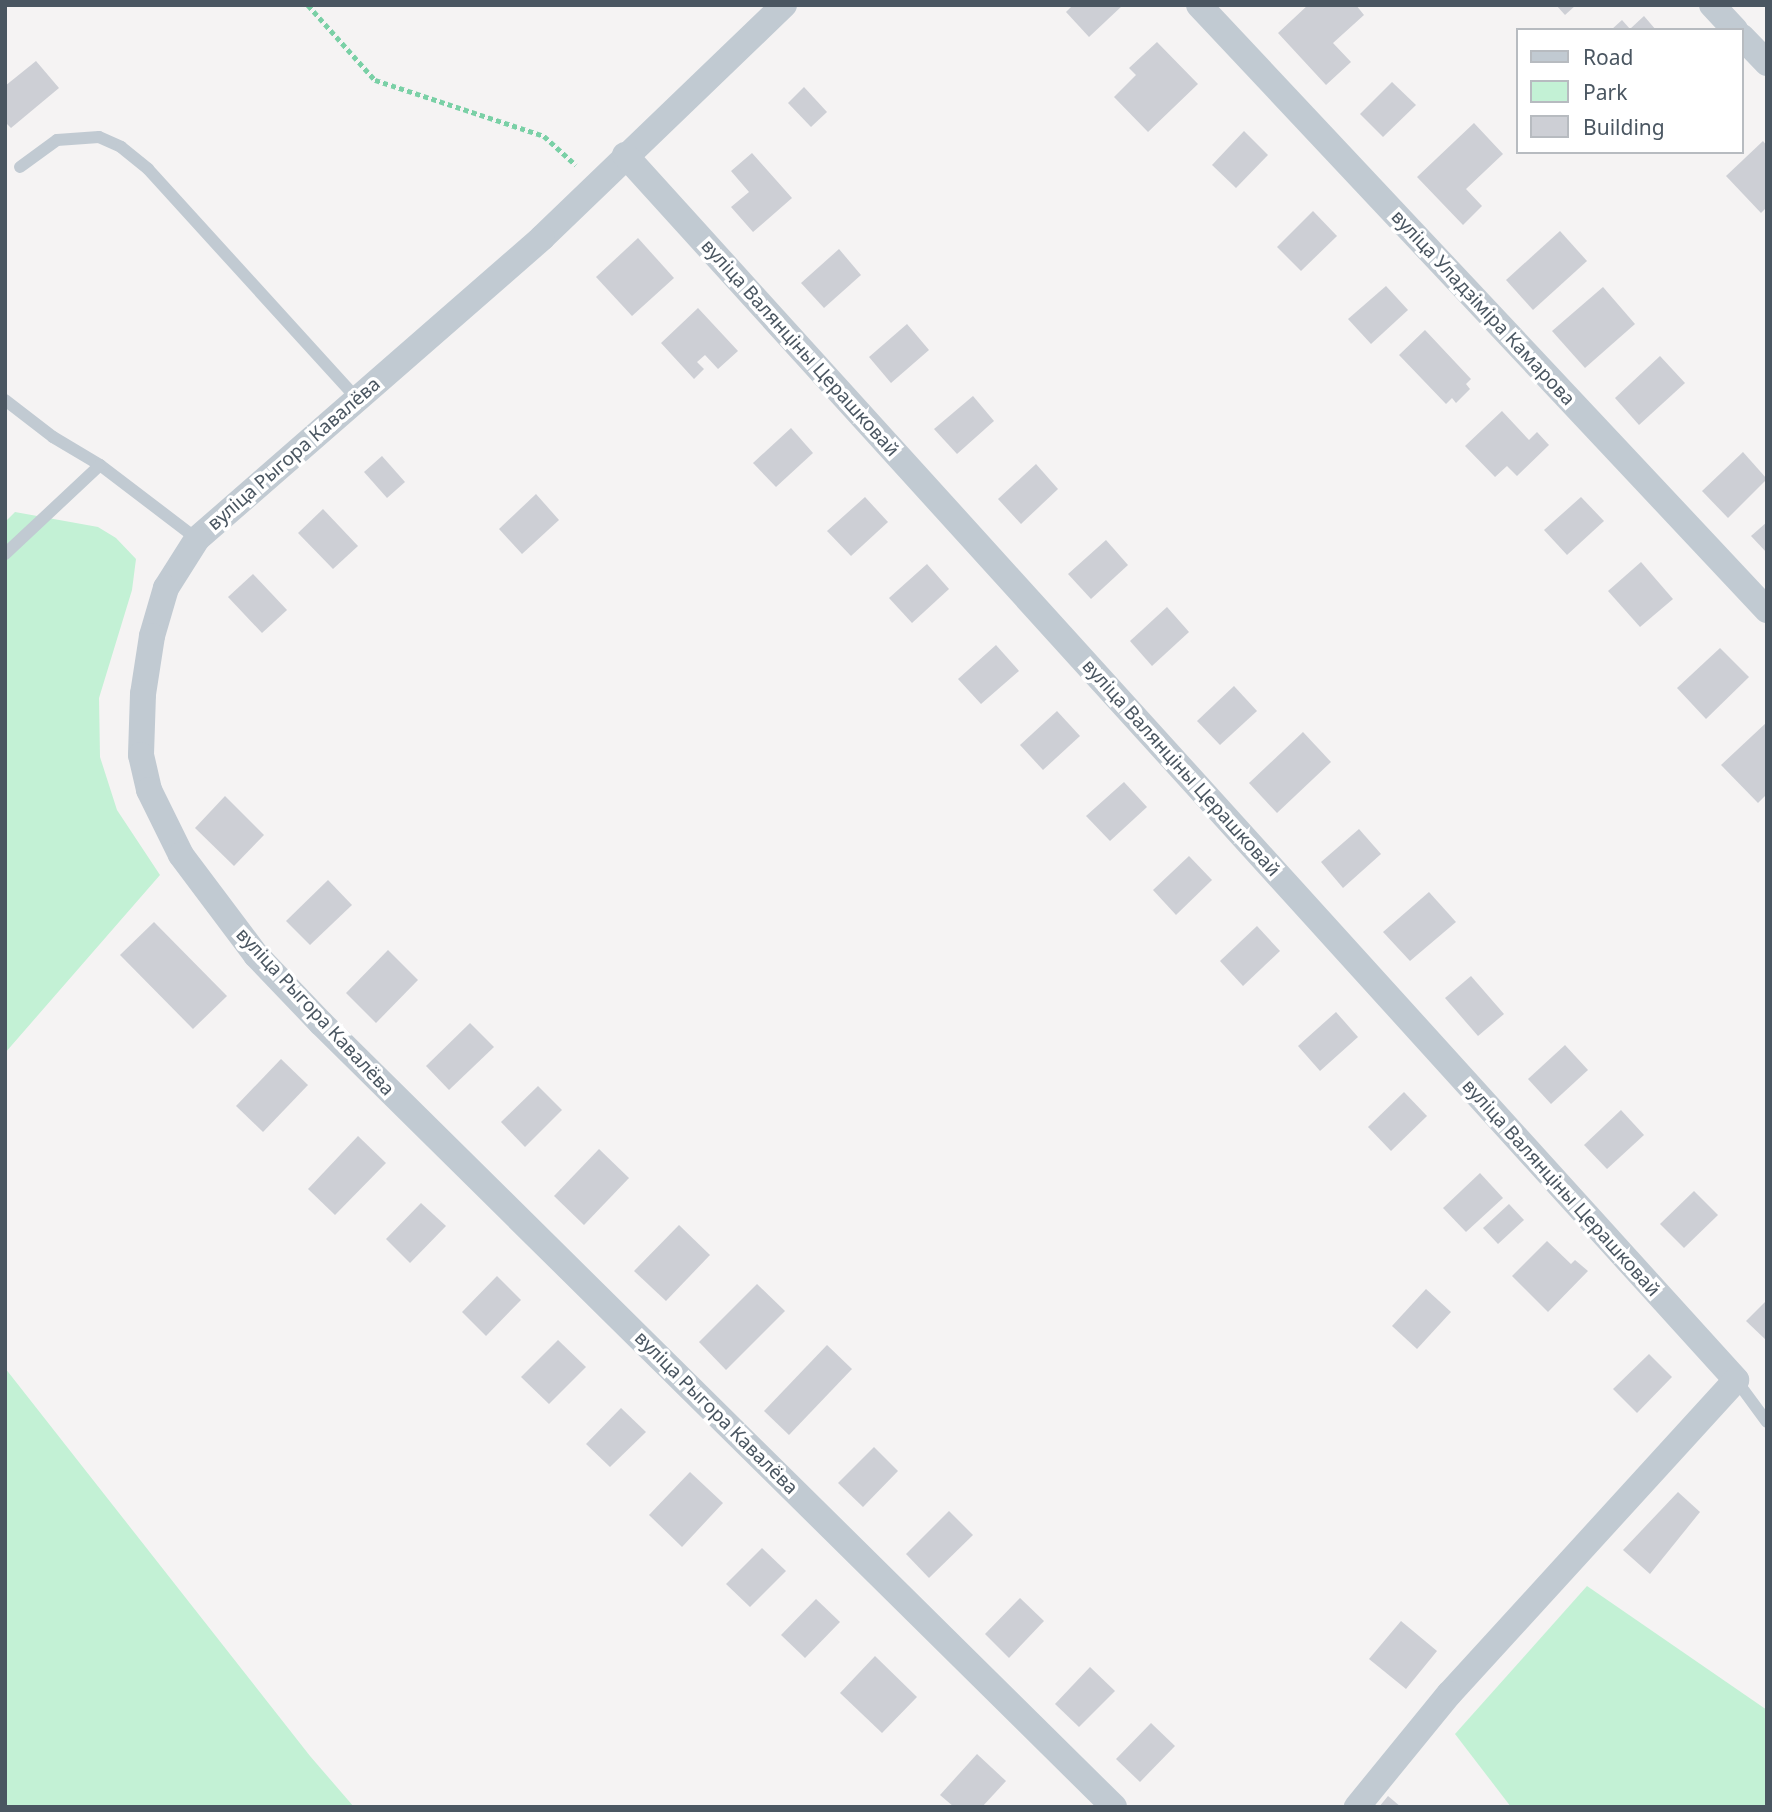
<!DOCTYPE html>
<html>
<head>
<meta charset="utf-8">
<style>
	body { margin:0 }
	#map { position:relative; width:1772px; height:1812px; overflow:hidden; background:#f5f3f3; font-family:"Noto Sans",sans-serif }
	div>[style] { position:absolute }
	.green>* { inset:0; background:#c3f1d5 }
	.building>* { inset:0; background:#cdcfd5 }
	.path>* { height:4.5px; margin-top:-2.25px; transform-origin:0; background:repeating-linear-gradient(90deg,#7ad0a6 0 5px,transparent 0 8.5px) }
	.service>* { height:12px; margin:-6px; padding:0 6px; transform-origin:6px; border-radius:6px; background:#c1cad2 }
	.minor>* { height:26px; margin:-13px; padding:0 13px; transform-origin:13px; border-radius:13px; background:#c1cad2 }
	span { translate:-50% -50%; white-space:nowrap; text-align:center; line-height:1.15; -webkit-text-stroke:7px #fff; paint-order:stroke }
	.street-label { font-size:19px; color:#4a5661 }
	.frame { position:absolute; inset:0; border:7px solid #4a5661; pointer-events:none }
	.legend { position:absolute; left:1516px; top:28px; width:228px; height:126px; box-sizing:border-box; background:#fff; border:2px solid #b7bbc0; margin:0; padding:9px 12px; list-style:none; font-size:21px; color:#4a5661 }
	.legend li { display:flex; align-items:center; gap:14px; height:35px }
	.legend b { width:35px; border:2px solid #b7bbc0 }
</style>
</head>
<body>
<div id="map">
	<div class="green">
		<i style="clip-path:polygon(15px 512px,98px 527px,116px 538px,136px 559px,132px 590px,99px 698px,100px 757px,117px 810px,160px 875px,5px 1053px,5px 522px)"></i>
		<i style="clip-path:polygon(5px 1368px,310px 1756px,354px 1807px,5px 1807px)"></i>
		<i style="clip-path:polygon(1587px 1586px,1767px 1710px,1767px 1807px,1511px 1807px,1455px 1734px)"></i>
	</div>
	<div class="building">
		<i style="clip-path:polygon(1073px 5px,1123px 5px,1089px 37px,1066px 12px)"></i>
		<i style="clip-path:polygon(1308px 5px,1356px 5px,1364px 15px,1333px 43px,1351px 62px,1326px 85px,1278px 33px)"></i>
		<i style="clip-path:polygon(1556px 5px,1576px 5px,1565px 15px)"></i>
		<i style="clip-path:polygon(1644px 16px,1656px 30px,1611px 30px,1622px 20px,1630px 29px)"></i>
		<i style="clip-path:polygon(1157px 42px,1198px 84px,1148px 132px,1114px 97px,1136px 75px,1129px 68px)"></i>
		<i style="clip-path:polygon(36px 61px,59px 88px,11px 128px,5px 122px,5px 86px)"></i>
		<i style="clip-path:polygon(1392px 82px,1416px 105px,1383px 137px,1360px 114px)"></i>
		<i style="clip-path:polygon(804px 87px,827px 112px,811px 127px,788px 103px)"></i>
		<i style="clip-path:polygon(1474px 123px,1503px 154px,1466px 189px,1482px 206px,1463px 225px,1417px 177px)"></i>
		<i style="clip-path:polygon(1244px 131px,1268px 155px,1236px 188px,1212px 165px)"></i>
		<i style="clip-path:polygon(1763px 141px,1767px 146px,1767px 207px,1761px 213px,1726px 176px)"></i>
		<i style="clip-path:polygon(752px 153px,792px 198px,753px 232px,731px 207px,749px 192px,731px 171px)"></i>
		<i style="clip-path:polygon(1313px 211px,1337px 236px,1301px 271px,1277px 247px)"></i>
		<i style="clip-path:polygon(1560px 231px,1587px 261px,1533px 310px,1506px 280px)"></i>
		<i style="clip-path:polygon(638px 238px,674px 278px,632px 316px,596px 277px)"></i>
		<i style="clip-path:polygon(839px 249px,861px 275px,824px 308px,801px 283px)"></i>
		<i style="clip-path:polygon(1386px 286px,1408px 310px,1371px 344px,1348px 319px)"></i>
		<i style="clip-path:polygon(1603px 287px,1635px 324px,1585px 368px,1552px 331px)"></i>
		<i style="clip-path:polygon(698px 308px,738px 351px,718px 369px,705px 355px,697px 362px,704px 369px,694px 379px,661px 343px)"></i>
		<i style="clip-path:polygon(907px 324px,929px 350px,891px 383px,869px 357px)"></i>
		<i style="clip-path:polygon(1425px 330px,1471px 379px,1466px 384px,1470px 389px,1456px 403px,1452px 398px,1446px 404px,1399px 355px)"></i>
		<i style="clip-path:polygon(1660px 356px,1685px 383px,1639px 425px,1615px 398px)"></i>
		<i style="clip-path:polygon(973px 396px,994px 421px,957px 454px,934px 429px)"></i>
		<i style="clip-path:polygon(1502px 411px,1529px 440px,1537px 432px,1549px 445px,1517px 476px,1507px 466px,1495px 477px,1465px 446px)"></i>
		<i style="clip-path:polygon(791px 428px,813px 453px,776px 487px,753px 463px)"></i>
		<i style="clip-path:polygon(1743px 452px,1767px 479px,1728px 518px,1702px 491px)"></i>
		<i style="clip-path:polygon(382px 456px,405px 482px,387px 498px,364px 472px)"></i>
		<i style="clip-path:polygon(1036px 464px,1058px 489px,1021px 524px,998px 499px)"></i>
		<i style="clip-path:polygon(536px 494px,559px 520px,522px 554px,499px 529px)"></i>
		<i style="clip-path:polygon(865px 497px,888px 522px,851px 556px,827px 531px)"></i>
		<i style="clip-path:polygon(1581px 497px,1604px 521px,1567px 555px,1544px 530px)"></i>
		<i style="clip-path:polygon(323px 509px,358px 546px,333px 569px,298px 533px)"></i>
		<i style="clip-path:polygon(1767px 522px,1767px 553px,1751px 536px)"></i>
		<i style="clip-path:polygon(1106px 540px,1128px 565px,1091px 599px,1068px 574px)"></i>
		<i style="clip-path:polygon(1641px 562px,1673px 599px,1640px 627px,1608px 591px)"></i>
		<i style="clip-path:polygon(927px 564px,949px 589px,912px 623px,889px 598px)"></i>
		<i style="clip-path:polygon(253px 574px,287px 610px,262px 633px,228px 597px)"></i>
		<i style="clip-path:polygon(1167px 607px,1189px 632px,1152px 666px,1130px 641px)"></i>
		<i style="clip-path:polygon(996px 645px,1019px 671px,981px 704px,958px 679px)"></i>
		<i style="clip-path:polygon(1720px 648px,1749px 677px,1706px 719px,1677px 688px)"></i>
		<i style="clip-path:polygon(1234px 686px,1257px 711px,1220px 745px,1197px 721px)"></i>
		<i style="clip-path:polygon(1057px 711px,1080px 736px,1043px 770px,1020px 745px)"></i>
		<i style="clip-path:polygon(1767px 722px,1767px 794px,1758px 803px,1721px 765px)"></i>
		<i style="clip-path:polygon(1303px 732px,1331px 762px,1277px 813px,1249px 783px)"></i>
		<i style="clip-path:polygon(1124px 782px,1147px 807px,1110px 841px,1086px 816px)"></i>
		<i style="clip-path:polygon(225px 796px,264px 835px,234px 866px,195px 828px)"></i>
		<i style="clip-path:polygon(1359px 829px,1381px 854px,1343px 888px,1321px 862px)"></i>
		<i style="clip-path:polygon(1189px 856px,1212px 880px,1176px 915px,1153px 890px)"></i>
		<i style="clip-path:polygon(328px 880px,352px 905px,310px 945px,286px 921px)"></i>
		<i style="clip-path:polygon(1429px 892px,1456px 922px,1410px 961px,1383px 932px)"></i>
		<i style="clip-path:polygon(154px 922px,227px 996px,193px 1029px,120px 955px)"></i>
		<i style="clip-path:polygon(1257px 926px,1280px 951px,1243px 986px,1220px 961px)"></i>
		<i style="clip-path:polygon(388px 950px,418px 980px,376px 1023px,346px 993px)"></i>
		<i style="clip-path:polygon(1471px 976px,1504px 1014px,1478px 1036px,1445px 998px)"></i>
		<i style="clip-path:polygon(1336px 1012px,1358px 1037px,1320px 1071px,1298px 1046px)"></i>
		<i style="clip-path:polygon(470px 1023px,494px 1047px,449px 1090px,426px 1066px)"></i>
		<i style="clip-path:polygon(1565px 1045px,1588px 1070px,1551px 1104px,1528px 1079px)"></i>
		<i style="clip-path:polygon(281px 1059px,308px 1085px,263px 1132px,236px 1106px)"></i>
		<i style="clip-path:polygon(538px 1086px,562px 1110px,525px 1147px,501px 1122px)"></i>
		<i style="clip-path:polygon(1404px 1092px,1427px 1116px,1391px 1151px,1368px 1127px)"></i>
		<i style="clip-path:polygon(1621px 1110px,1644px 1135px,1607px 1169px,1584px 1145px)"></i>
		<i style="clip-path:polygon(358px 1136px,386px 1163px,335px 1215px,308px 1189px)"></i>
		<i style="clip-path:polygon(599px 1149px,629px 1178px,584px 1225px,554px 1196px)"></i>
		<i style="clip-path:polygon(1480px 1173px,1503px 1198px,1466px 1232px,1443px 1208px)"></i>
		<i style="clip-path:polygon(1694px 1191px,1718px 1215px,1684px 1248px,1660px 1224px)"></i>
		<i style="clip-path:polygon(421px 1203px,446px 1226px,410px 1263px,386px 1239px)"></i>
		<i style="clip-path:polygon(1509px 1204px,1524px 1220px,1498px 1244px,1483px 1228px)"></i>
		<i style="clip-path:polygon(679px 1225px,710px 1255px,666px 1301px,634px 1271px)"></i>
		<i style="clip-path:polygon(1547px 1241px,1571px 1264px,1575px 1260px,1588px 1271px,1548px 1312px,1512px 1276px)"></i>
		<i style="clip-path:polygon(497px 1276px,521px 1300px,486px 1336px,462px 1312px)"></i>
		<i style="clip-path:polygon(757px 1284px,785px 1311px,726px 1370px,699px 1342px)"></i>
		<i style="clip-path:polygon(1426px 1289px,1451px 1312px,1417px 1349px,1392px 1326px)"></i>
		<i style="clip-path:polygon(1767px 1300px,1767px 1341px,1746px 1321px)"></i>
		<i style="clip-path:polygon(558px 1340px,586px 1367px,549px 1404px,521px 1377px)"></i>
		<i style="clip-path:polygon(827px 1345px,852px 1369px,789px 1435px,764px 1411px)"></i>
		<i style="clip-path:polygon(1649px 1354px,1672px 1377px,1637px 1413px,1613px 1389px)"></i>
		<i style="clip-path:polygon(621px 1408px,646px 1432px,610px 1467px,586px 1444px)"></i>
		<i style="clip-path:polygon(874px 1447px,898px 1471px,863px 1507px,838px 1483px)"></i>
		<i style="clip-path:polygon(690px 1472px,723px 1503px,682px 1547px,649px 1515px)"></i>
		<i style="clip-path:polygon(1678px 1492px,1700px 1512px,1650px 1574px,1623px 1550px)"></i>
		<i style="clip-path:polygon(949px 1511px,973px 1535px,929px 1578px,906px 1554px)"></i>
		<i style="clip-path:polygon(762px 1548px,786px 1571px,750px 1607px,726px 1584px)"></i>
		<i style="clip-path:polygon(1020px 1598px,1044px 1621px,1009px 1658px,985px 1634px)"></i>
		<i style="clip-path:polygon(816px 1599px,840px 1622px,805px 1658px,781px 1635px)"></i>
		<i style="clip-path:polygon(1401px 1621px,1437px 1651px,1406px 1689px,1369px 1659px)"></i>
		<i style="clip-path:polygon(875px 1656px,917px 1697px,882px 1733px,840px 1693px)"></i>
		<i style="clip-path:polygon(1090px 1667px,1115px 1691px,1079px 1727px,1055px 1704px)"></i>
		<i style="clip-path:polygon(1151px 1723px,1175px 1746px,1140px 1782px,1116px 1759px)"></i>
		<i style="clip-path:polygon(977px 1754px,1006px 1781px,982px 1807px,954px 1807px,940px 1795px)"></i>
		<i style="clip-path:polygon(1388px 1796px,1401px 1807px,1379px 1807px)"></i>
	</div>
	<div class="path">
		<i style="left:308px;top:5px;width:101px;rotate:48.2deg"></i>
		<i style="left:375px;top:80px;width:178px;rotate:18.3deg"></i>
		<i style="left:544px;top:136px;width:43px;rotate:42.2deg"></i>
	</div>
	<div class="service">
		<i style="left:20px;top:167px;width:46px;rotate:-36.1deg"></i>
		<i style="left:57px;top:140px;width:42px;rotate:-4.1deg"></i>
		<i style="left:99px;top:137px;width:24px;rotate:24deg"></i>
		<i style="left:121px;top:147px;width:35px;rotate:39deg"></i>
		<i style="left:148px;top:169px;width:311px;rotate:47.7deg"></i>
		<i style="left:5px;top:400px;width:61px;rotate:37.6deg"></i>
		<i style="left:53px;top:437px;width:55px;rotate:30.8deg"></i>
		<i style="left:100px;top:465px;width:122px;rotate:37.3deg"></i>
		<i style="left:5px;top:554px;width:130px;rotate:-43.1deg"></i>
		<i style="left:1736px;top:1380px;width:52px;rotate:53.6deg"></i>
	</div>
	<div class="minor">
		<i style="left:784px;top:5px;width:336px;rotate:136.1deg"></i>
		<i style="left:542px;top:238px;width:458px;rotate:138.9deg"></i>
		<i style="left:197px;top:539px;width:58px;rotate:122.3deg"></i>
		<i style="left:166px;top:588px;width:50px;rotate:106.3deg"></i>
		<i style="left:152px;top:636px;width:59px;rotate:98.8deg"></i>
		<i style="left:143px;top:694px;width:61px;rotate:91.9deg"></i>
		<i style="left:141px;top:755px;width:36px;rotate:77deg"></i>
		<i style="left:149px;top:790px;width:72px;rotate:63.8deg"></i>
		<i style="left:181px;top:855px;width:125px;rotate:53.1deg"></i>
		<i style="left:256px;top:955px;width:94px;rotate:46.3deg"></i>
		<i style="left:321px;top:1023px;width:1115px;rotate:44.67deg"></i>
		<i style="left:1199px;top:5px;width:830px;rotate:46.81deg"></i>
		<i style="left:1712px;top:5px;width:34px;rotate:47deg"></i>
		<i style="left:1742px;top:37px;width:36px;rotate:46deg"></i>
		<i style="left:625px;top:155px;width:1654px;rotate:47.79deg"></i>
		<i style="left:1736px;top:1380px;width:425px;rotate:132.4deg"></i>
		<i style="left:1449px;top:1694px;width:146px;rotate:129.2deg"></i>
	</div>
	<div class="street-label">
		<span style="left:1483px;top:308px;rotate:47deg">вуліца Уладзіміра Камарова</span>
		<span style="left:800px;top:348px;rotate:48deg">вуліца Валянціны Церашковай</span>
		<span style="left:294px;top:454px;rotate:-41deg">вуліца Рыгора Кавалёва</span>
		<span style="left:1181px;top:768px;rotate:48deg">вуліца Валянціны Церашковай</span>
		<span style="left:315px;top:1012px;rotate:47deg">вуліца Рыгора Кавалёва</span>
		<span style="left:1561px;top:1188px;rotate:48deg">вуліца Валянціны Церашковай</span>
		<span style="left:716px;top:1413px;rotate:45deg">вуліца Рыгора Кавалёва</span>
	</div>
	<div class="frame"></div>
	<ul class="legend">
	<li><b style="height:9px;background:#c1cad2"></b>Road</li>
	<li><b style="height:19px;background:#c3f1d5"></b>Park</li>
	<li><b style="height:19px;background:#cdcfd5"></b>Building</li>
	</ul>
</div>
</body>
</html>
